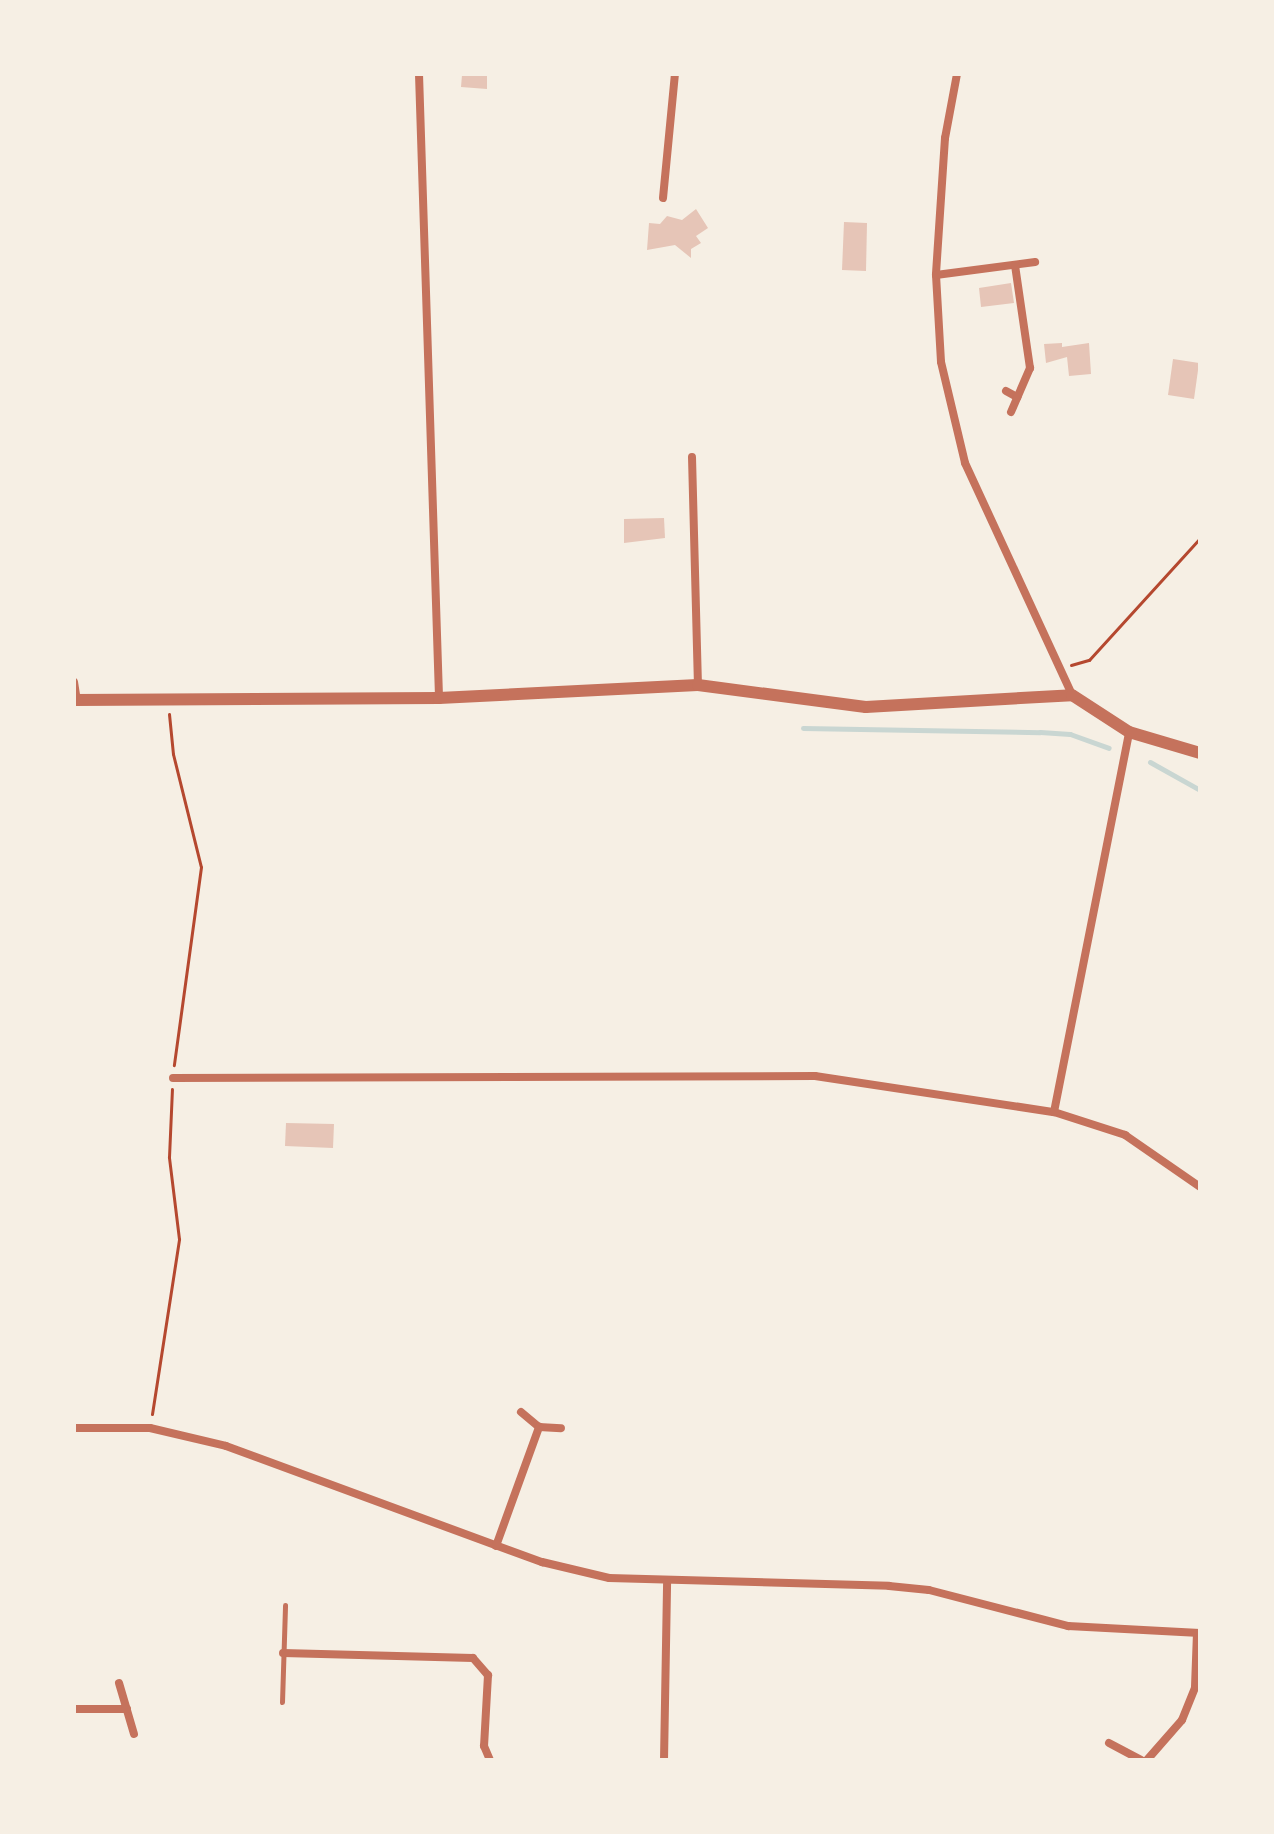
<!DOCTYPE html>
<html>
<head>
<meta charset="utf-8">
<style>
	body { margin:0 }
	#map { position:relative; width:1274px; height:1834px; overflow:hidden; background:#f6efe4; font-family:"Times New Roman",serif }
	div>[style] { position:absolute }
	.stream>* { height:5px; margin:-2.5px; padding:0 2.5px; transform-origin:2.5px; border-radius:2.5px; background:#c9d6d2 }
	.building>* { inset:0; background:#e6c5b7 }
	.path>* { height:3px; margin:-1.5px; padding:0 1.5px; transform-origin:1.5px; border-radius:1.5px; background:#b5482f }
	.service>* { height:5px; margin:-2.5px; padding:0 2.5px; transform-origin:2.5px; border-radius:2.5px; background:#c5725c }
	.minor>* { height:8px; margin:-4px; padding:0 4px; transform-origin:4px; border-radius:4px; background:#c5725c }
	.tertiary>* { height:12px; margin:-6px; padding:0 6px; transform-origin:6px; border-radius:6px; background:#c5725c }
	span { translate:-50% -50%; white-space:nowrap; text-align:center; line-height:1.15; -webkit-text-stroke:8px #f6efe4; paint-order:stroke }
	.frame { position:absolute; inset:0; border:76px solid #f6efe4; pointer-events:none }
</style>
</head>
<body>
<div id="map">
	<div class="stream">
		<i style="left:803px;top:728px;width:237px;rotate:1deg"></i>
		<i style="left:1040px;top:732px;width:30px;rotate:4deg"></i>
		<i style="left:1070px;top:734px;width:41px;rotate:19.7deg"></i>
		<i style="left:1150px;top:762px;width:57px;rotate:29.2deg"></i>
	</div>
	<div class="building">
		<i style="clip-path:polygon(487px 74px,487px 89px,461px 87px,462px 75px)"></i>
		<i style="clip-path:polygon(696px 209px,708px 228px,696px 236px,701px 243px,691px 249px,691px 258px,675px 245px,647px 250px,649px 223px,660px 224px,667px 216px,682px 220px)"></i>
		<i style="clip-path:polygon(844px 222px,867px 223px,866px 271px,842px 270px)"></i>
		<i style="clip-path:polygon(1011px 283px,1014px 303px,981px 307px,979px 288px)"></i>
		<i style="clip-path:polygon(1062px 343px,1062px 347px,1089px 343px,1091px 374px,1069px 376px,1067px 357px,1046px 363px,1044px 344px)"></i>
		<i style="clip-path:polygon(1173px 359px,1199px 363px,1194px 399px,1168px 395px)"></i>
		<i style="clip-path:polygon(664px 518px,665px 538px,624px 543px,624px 519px)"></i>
		<i style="clip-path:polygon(286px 1123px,334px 1124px,333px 1148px,285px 1146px)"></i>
	</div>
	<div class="path">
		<i style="left:1071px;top:665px;width:19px;rotate:-16deg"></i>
		<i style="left:1089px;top:660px;width:165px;rotate:-47.7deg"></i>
		<i style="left:169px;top:714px;width:40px;rotate:84.3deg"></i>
		<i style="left:173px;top:754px;width:116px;rotate:76.1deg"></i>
		<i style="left:201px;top:867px;width:200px;rotate:97.8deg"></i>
		<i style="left:152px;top:1414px;width:177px;rotate:-81.2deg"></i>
		<i style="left:179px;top:1239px;width:83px;rotate:-97deg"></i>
		<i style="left:169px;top:1157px;width:68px;rotate:-87.5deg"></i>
	</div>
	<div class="service">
		<i style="left:282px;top:1702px;width:97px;rotate:-88.2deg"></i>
	</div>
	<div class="minor">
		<i style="left:419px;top:74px;width:624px;rotate:88.16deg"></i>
		<i style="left:957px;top:74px;width:65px;rotate:100.6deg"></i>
		<i style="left:945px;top:138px;width:137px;rotate:93.8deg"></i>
		<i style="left:936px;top:275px;width:87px;rotate:86.7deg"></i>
		<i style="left:941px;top:362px;width:104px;rotate:76.6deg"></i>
		<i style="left:965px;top:463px;width:255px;rotate:65.2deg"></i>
		<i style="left:663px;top:198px;width:125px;rotate:-84.5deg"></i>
		<i style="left:936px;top:275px;width:100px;rotate:-7.5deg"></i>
		<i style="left:1006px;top:391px;width:13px;rotate:29deg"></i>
		<i style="left:1011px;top:412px;width:48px;rotate:-66.6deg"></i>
		<i style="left:1030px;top:368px;width:104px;rotate:-98.3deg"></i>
		<i style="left:692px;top:457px;width:228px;rotate:88.5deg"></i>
		<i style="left:74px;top:682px;width:18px;rotate:81deg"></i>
		<i style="left:173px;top:1078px;width:642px;rotate:-0.18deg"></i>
		<i style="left:815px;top:1076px;width:242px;rotate:8.6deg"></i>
		<i style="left:1054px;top:1112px;width:75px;rotate:17.9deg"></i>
		<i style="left:1125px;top:1135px;width:91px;rotate:34.7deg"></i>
		<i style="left:1054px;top:1112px;width:387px;rotate:-78.8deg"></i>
		<i style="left:521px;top:1412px;width:23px;rotate:40deg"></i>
		<i style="left:539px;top:1427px;width:22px;rotate:3deg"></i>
		<i style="left:74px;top:1428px;width:76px"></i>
		<i style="left:150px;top:1428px;width:78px;rotate:13.3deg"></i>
		<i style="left:226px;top:1446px;width:337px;rotate:20.2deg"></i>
		<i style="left:542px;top:1562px;width:69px;rotate:13.4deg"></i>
		<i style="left:609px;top:1578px;width:280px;rotate:1.6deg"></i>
		<i style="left:889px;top:1586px;width:40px;rotate:5.7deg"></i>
		<i style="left:929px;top:1590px;width:144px;rotate:14.5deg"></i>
		<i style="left:1068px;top:1626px;width:132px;rotate:3deg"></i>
		<i style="left:496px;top:1546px;width:127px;rotate:-70.1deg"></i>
		<i style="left:283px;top:1653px;width:190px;rotate:1.5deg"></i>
		<i style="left:473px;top:1658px;width:23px;rotate:49deg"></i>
		<i style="left:488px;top:1675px;width:71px;rotate:93.2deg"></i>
		<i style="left:484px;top:1746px;width:15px;rotate:67deg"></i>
		<i style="left:119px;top:1683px;width:53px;rotate:73.6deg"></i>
		<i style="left:74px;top:1709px;width:53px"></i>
		<i style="left:1109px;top:1743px;width:36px;rotate:28deg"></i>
		<i style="left:664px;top:1760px;width:178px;rotate:-89deg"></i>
		<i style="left:1147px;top:1760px;width:53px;rotate:-48.8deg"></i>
		<i style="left:1182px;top:1720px;width:35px;rotate:-68deg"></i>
		<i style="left:1195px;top:1687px;width:54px;rotate:-87.9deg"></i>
	</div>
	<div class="tertiary">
		<i style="left:74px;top:700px;width:365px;rotate:-0.3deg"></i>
		<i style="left:439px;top:698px;width:259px;rotate:-2.9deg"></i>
		<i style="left:698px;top:685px;width:169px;rotate:7.5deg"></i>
		<i style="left:866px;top:707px;width:206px;rotate:-3.3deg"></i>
		<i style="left:1072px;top:695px;width:68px;rotate:33deg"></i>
		<i style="left:1129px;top:732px;width:74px;rotate:16.5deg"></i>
	</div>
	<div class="frame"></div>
</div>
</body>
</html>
